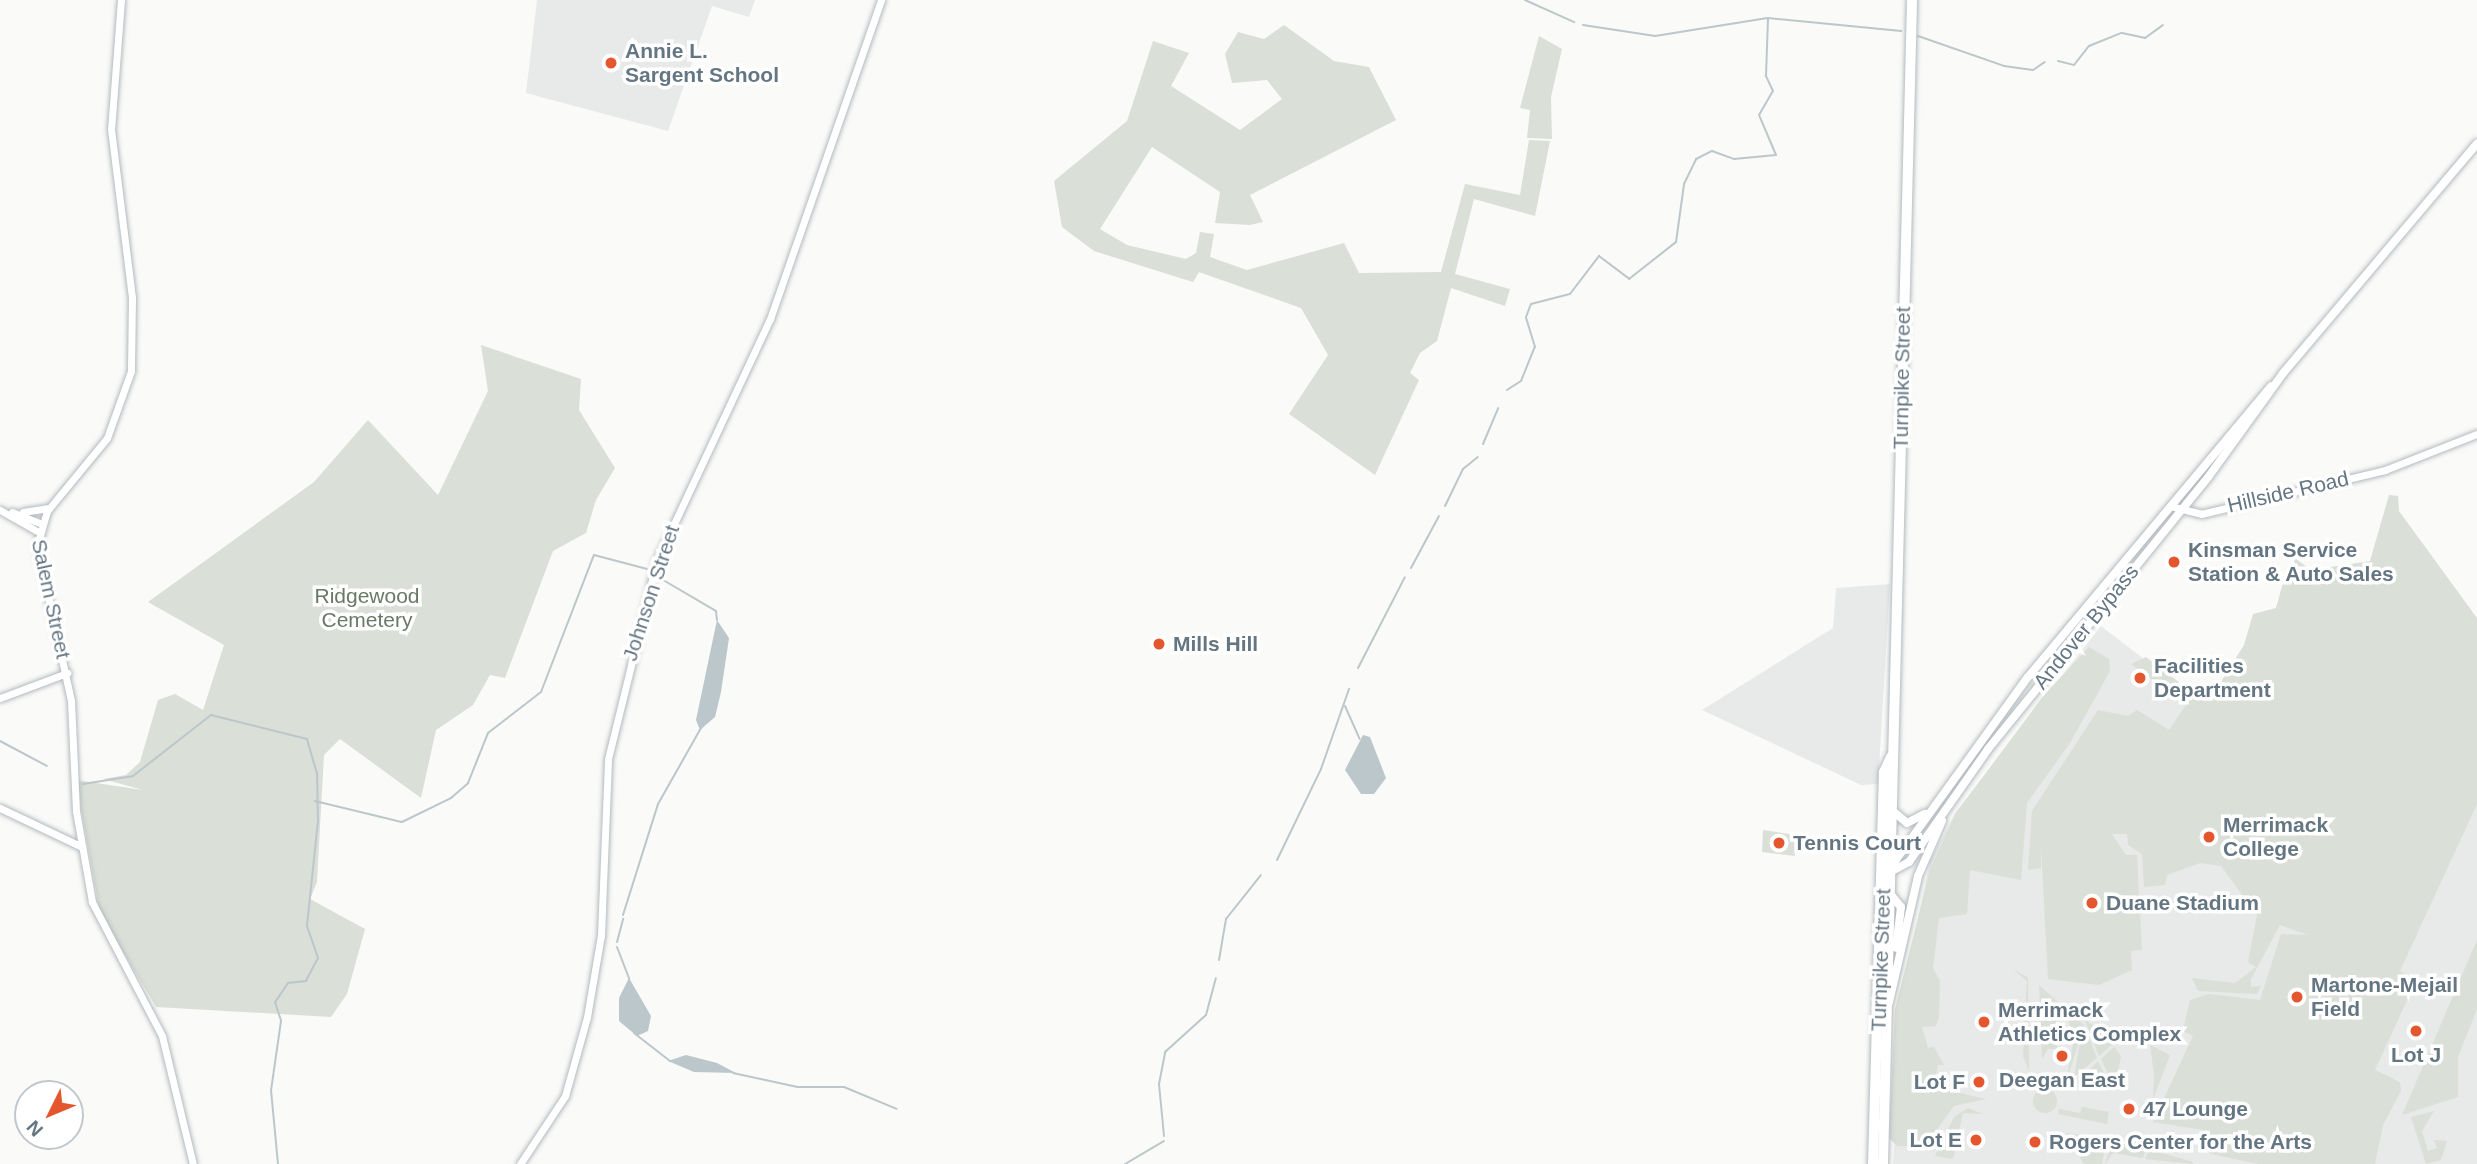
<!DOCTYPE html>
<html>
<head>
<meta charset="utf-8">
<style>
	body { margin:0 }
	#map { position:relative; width:2477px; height:1164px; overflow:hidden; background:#fafaf8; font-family:Arial,sans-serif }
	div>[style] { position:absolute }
	.built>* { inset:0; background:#e8e9e9 }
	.green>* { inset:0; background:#dadfd7 }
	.round { border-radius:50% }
	.water>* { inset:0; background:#bbc7cb }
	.stream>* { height:2px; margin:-1px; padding:0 1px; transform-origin:1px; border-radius:1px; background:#bbc7cb }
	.roads { filter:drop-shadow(0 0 2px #b3babf) drop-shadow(0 0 2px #b3babf) }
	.secondary>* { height:7px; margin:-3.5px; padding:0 3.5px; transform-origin:3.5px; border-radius:3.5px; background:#fff }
	.primary>* { height:8px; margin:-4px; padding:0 4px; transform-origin:4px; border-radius:4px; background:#fff }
	.highway>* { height:10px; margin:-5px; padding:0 5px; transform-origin:5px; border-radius:5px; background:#fff }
	.dots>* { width:19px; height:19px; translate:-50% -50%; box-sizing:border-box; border:4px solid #fff; border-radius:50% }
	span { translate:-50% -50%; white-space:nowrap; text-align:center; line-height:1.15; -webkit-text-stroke:7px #fff; paint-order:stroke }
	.poi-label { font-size:21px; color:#657683; font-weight:700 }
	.left { translate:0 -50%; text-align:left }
	.right { translate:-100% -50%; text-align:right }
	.street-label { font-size:21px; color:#657683 }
	.park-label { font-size:21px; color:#687a64 }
	.north { position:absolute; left:14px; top:1080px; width:70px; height:70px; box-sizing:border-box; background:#fff; border:2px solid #c1c8cd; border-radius:50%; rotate:227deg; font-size:19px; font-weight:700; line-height:28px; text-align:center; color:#657683 }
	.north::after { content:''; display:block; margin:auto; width:24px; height:32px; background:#e4572e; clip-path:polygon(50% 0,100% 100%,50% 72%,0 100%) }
</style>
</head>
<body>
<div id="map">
	<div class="built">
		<i style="clip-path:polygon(537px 0,755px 0,749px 17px,712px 6px,668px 131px,526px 93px)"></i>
		<i style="clip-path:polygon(1890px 584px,1878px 784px,1861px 785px,1702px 710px,1833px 628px,1836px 588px)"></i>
		<i style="clip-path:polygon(2477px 624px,2477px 1164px,1893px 1164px,1904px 986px,1930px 861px,1955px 813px,2101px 626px,2302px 781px)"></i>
	</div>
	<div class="green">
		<i style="clip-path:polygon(1284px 25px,1334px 61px,1369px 67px,1396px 120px,1250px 195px,1263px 222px,1250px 225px,1215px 223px,1220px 192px,1152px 147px,1100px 229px,1127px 245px,1186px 259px,1196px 253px,1200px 232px,1214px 234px,1210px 257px,1247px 270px,1344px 243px,1359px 273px,1441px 272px,1465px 184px,1520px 195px,1529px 140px,1550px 141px,1535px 216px,1474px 199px,1455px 274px,1510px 289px,1505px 306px,1451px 288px,1437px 341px,1420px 353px,1410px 373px,1419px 380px,1375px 475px,1289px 414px,1328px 355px,1301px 308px,1199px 272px,1193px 282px,1094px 251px,1062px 227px,1054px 181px,1127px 121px,1153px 41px,1189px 53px,1171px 86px,1240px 130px,1282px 99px,1267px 80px,1232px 83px,1225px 54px,1238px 32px,1264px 39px)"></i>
		<i style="clip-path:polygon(1539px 36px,1562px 49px,1551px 97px,1552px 139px,1527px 138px,1530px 110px,1520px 108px)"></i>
		<i style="clip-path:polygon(481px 345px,581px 379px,579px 410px,615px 468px,596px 500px,586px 533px,553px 551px,505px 678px,490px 675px,473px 705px,436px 730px,421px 798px,340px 739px,324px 755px,317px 882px,310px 899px,365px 929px,347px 994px,331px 1017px,156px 1007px,100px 913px,76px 780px,143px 790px,103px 779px,126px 775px,140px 762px,158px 700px,175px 694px,203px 710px,224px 645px,148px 602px,314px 482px,368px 420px,438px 495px,488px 391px)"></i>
		<i style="clip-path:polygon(2389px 495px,2398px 496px,2399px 511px,2477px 618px,2477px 804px,2400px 971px,2416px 981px,2375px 1070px,2400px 1082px,2401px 1091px,2383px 1125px,2375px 1164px,2259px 1164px,2211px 1154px,2203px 1130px,2153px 1122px,2193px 1036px,2183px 1031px,2190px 1000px,2209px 994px,2260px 1000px,2281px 934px,2308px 935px,2280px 925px,2251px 979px,2251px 987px,2261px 986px,2257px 994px,2198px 991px,2192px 978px,2235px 983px,2256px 967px,2248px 962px,2257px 915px,2221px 866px,2200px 863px,2167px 875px,2165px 885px,2144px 887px,2142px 854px,2128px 845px,2127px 834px,2112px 834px,2126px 855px,2137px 855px,2142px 950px,2131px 951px,2132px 970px,2099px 985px,2048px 979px,2041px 845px,2041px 868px,2028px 870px,2032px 811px,2098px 710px,2128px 716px,2137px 710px,2169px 730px,2186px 705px,2131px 664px,2146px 657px,2188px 689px,2212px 696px,2244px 645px,2253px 614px,2276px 608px,2287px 568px,2296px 559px,2311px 570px,2370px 561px)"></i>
		<i style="clip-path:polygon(2089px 647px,2109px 659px,2110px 671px,2070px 743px,2027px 803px,2021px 880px,1970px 870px,1967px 914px,1939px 918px,1933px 968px,1940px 981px,1939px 1017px,1936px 1026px,1922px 1027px,1928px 1048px,1934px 1047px,1944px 1065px,1938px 1065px,1934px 1087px,1986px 1099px,1954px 1106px,1924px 1147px,1897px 1146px,1889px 1138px,1895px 1009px,1930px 870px,1956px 813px,2044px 695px)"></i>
		<i style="clip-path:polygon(1763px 830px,1796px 835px,1795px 856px,1762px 852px)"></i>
		<i style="clip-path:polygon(2477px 940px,2477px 1009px,2458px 1057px,2458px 1097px,2402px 1115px)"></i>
		<i style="clip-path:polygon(2013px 969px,2028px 978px,2029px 1071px,2023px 1056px,2027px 981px)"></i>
		<i style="clip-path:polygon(2039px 985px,2084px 1025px,2066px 1083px,2074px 1038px,2068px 1019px,2056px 1021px,2057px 1049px,2048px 1049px,2042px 1059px)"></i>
		<i style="clip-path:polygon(2084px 1019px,2115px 1042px,2099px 1056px,2088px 1028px)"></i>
		<i style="clip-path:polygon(2085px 1027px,2097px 1058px,2074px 1077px,2081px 1035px)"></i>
		<i style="clip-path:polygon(2150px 1045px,2170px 1055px,2153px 1099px,2154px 1074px)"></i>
		<i style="clip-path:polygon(2114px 1047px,2121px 1056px,2115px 1088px,2101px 1059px)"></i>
		<i style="clip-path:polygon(2098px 1061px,2113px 1091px,2077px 1083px)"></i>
		<i class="round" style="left:2033px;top:1089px;width:24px;height:24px"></i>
		<i style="clip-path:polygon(2082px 1107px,2109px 1112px,2107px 1124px,2058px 1114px,2059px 1109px,2080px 1113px)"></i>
		<i style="clip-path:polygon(1968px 1108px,1983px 1114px,1963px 1113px,1953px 1159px,1935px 1156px,1954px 1117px)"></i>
		<i style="clip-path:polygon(2434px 1111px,2422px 1131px,2428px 1151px,2437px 1148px,2434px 1140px,2447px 1141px,2441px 1160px,2426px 1164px,2411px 1117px)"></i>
		<i style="clip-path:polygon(2066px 1133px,2107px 1139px,2102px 1164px,2084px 1164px)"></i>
		<i style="clip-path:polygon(2112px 1140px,2146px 1148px,2143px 1158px,2113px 1153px,2105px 1164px)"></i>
		<i style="clip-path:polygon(2149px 1149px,2193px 1162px,2193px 1164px,2145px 1159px)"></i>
	</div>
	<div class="water">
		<i style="clip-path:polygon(717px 620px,729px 638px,721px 692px,715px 717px,700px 730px,696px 720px)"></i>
		<i style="clip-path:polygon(1363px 735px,1370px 737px,1386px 778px,1374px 794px,1361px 794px,1345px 770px)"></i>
		<i style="clip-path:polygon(629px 978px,651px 1016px,648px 1031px,637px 1036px,619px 1021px,619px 998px)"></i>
		<i style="clip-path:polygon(686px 1055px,717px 1063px,736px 1073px,694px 1072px,668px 1061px)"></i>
	</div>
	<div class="stream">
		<i style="left:1525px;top:0;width:54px;rotate:24.2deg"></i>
		<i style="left:1583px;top:25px;width:73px;rotate:8.7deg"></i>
		<i style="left:1655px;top:36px;width:114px;rotate:-9.1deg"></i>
		<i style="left:1768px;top:18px;width:134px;rotate:5.6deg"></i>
		<i style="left:1918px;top:36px;width:91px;rotate:19.2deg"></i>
		<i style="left:2004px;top:66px;width:29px;rotate:8deg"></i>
		<i style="left:2033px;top:70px;width:14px;rotate:-34deg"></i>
		<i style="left:2058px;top:61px;width:16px;rotate:14deg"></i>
		<i style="left:2074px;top:65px;width:24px;rotate:-52deg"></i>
		<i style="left:2089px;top:46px;width:35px;rotate:-22deg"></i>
		<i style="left:2122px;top:33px;width:24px;rotate:12deg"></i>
		<i style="left:2145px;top:38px;width:22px;rotate:-36deg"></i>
		<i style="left:1507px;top:390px;width:17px;rotate:-33deg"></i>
		<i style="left:1521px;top:381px;width:37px;rotate:-68deg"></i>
		<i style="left:1535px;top:347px;width:31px;rotate:-107deg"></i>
		<i style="left:1526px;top:317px;width:14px;rotate:-69deg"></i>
		<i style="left:1531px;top:304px;width:40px;rotate:-14.4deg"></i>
		<i style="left:1570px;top:294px;width:48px;rotate:-52.7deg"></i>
		<i style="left:1599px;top:256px;width:38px;rotate:37deg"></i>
		<i style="left:1629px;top:279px;width:60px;rotate:-38.2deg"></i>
		<i style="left:1676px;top:242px;width:59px;rotate:-82.1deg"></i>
		<i style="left:1684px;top:184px;width:28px;rotate:-64deg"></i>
		<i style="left:1696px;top:159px;width:18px;rotate:-27deg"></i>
		<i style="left:1712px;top:151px;width:23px;rotate:20deg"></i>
		<i style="left:1734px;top:159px;width:42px;rotate:-5.4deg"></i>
		<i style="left:1776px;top:155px;width:43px;rotate:-113deg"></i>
		<i style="left:1759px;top:115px;width:28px;rotate:-60deg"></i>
		<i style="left:1773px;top:91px;width:17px;rotate:-115deg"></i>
		<i style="left:1766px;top:76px;width:58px;rotate:-88deg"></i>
		<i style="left:1483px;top:444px;width:39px;rotate:-67deg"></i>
		<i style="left:1445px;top:506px;width:41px;rotate:-64.1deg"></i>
		<i style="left:1463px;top:469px;width:19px;rotate:-39deg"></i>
		<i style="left:1411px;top:568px;width:59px;rotate:-61.7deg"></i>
		<i style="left:658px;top:577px;width:67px;rotate:30.4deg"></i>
		<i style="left:716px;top:611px;width:9px;rotate:84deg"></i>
		<i style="left:1358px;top:668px;width:102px;rotate:-62.7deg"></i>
		<i style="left:1345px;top:706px;width:36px;rotate:66deg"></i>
		<i style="left:0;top:741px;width:53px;rotate:28deg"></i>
		<i style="left:83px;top:784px;width:51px;rotate:-9.1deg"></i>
		<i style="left:133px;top:776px;width:99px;rotate:-38deg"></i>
		<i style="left:211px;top:715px;width:99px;rotate:14deg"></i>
		<i style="left:307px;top:739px;width:35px;rotate:74deg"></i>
		<i style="left:317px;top:773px;width:48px;rotate:88.8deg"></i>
		<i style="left:318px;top:821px;width:106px;rotate:96deg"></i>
		<i style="left:307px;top:926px;width:34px;rotate:71deg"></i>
		<i style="left:318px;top:958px;width:26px;rotate:118deg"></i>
		<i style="left:306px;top:981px;width:18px;rotate:174deg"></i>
		<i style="left:288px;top:983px;width:23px;rotate:124deg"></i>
		<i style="left:275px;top:1002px;width:20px;rotate:72deg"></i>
		<i style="left:281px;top:1021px;width:70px;rotate:98.2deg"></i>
		<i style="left:271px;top:1090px;width:74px;rotate:84.6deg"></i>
		<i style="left:315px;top:801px;width:89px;rotate:13.6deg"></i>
		<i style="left:402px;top:822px;width:55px;rotate:-26.1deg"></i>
		<i style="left:451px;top:798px;width:23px;rotate:-41deg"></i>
		<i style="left:468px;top:783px;width:54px;rotate:-68.2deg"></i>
		<i style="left:488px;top:733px;width:67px;rotate:-37.7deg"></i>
		<i style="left:541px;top:692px;width:147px;rotate:-68.9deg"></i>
		<i style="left:594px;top:555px;width:55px;rotate:14.8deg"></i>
		<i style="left:1277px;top:860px;width:101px;rotate:-64.2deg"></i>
		<i style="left:1321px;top:769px;width:85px;rotate:-70.7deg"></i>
		<i style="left:623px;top:915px;width:116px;rotate:-72.5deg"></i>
		<i style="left:658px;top:804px;width:87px;rotate:-60.5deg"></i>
		<i style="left:617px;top:942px;width:24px;rotate:-75deg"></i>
		<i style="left:617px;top:947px;width:34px;rotate:69deg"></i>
		<i style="left:1219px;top:960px;width:42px;rotate:-80.3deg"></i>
		<i style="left:1226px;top:919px;width:56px;rotate:-51.5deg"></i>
		<i style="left:634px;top:1033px;width:46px;rotate:37.9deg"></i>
		<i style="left:733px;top:1073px;width:66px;rotate:12.2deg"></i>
		<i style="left:798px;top:1087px;width:46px"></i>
		<i style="left:844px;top:1087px;width:57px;rotate:22.5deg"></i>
		<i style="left:1164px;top:1136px;width:52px;rotate:-95.5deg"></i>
		<i style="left:1159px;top:1084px;width:33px;rotate:-79deg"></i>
		<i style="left:1165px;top:1052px;width:55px;rotate:-42.1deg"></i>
		<i style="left:1206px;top:1015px;width:38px;rotate:-75deg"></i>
		<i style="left:1125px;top:1164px;width:45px;rotate:-30.5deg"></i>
	</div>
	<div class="roads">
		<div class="secondary">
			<i style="left:121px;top:0;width:129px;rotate:94.4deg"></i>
			<i style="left:111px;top:129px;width:170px;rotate:82.9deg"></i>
			<i style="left:132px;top:298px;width:73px;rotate:90.8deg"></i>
			<i style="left:131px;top:371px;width:71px;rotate:109.7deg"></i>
			<i style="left:107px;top:438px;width:94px;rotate:129.4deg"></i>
			<i style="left:47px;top:511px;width:36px;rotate:106deg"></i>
			<i style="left:37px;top:546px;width:159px;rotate:77.6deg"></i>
			<i style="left:71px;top:701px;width:110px;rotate:87.4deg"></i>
			<i style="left:76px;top:811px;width:92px;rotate:80deg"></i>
			<i style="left:92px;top:902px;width:151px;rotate:62.4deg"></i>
			<i style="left:162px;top:1036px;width:132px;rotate:76.4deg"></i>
			<i style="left:2170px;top:506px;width:32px;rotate:14deg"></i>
			<i style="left:2201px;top:514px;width:189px;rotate:-13.4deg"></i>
			<i style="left:2385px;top:470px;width:99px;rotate:-21.4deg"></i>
			<i style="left:0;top:510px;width:43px;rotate:29.6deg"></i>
			<i style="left:12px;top:512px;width:29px;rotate:22deg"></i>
			<i style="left:23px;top:512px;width:26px;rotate:-9deg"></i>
			<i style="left:0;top:698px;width:72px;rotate:-20.5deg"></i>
			<i style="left:0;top:808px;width:91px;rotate:25.4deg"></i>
			<i style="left:520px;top:1164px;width:82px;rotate:-56.5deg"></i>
			<i style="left:565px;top:1096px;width:82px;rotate:-74.4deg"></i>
			<i style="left:587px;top:1017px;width:83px;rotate:-80.3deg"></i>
			<i style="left:601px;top:935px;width:176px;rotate:-87.7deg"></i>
			<i style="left:608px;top:759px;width:205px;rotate:-76.2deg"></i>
			<i style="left:657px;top:560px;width:266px;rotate:-64.9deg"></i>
			<i style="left:770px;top:319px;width:338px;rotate:-70.8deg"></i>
		</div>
		<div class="primary">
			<i style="left:1894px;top:812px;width:17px;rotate:40deg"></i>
			<i style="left:1907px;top:823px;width:20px;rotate:-27deg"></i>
			<i style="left:1893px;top:864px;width:231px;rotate:-54.2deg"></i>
			<i style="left:2028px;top:677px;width:379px;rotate:-50.1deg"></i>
			<i style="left:1892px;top:871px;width:19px;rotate:-28deg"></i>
			<i style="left:1909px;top:862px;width:138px;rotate:-55deg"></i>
			<i style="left:1988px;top:749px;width:351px;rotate:-51deg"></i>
			<i style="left:2209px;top:476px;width:128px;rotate:-54.2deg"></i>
			<i style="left:2284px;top:372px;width:299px;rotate:-49.8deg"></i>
			<i style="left:1892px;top:896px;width:14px;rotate:51deg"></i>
			<i style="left:1901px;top:907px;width:41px;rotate:97deg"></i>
			<i style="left:1889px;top:1002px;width:129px;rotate:-77deg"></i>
			<i style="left:1918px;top:876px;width:60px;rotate:-66.4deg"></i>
		</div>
		<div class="highway">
			<i style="left:1873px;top:1164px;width:392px;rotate:-88.4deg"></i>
			<i style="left:1884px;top:772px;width:17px;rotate:-65deg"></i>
			<i style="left:1883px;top:1164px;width:1164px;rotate:-88.57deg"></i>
		</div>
	</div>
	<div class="dots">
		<i style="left:611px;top:63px;background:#e4572e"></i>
		<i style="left:2174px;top:562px;background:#e4572e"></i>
		<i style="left:1159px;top:644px;background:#e4572e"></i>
		<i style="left:2140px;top:678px;background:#e4572e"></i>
		<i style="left:2209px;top:837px;background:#e4572e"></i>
		<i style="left:1779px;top:843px;background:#e4572e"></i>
		<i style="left:2092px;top:903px;background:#e4572e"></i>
		<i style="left:2297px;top:997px;background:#e4572e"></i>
		<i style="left:1984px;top:1022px;background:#e4572e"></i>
		<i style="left:2416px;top:1031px;background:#e4572e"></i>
		<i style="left:2062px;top:1056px;background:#e4572e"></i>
		<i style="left:1979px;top:1082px;background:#e4572e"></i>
		<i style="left:2129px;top:1109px;background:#e4572e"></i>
		<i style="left:1976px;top:1140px;background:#e4572e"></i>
		<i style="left:2035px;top:1142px;background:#e4572e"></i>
	</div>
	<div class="poi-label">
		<span class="left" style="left:625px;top:63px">Annie L.<br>Sargent School</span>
		<span class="left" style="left:2188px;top:562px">Kinsman Service<br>Station &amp; Auto Sales</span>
		<span class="left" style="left:1173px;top:644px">Mills Hill</span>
		<span class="left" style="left:2154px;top:678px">Facilities<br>Department</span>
		<span class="left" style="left:2223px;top:837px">Merrimack<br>College</span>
		<span class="left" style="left:1793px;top:843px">Tennis Court</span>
		<span class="left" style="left:2106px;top:903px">Duane Stadium</span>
		<span class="left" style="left:2311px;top:997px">Martone-Mejail<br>Field</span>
		<span class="left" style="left:1998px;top:1022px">Merrimack<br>Athletics Complex</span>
		<span style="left:2416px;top:1055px">Lot J</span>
		<span style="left:2062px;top:1080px">Deegan East</span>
		<span class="right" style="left:1965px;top:1082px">Lot F</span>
		<span class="left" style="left:2143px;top:1109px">47 Lounge</span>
		<span class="right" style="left:1962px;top:1140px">Lot E</span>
		<span class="left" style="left:2049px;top:1142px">Rogers Center for the Arts</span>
	</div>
	<div class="street-label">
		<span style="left:1902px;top:378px;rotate:-89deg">Turnpike Street</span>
		<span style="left:2288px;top:492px;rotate:-13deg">Hillside Road</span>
		<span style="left:651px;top:593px;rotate:-72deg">Johnson Street</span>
		<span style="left:51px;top:599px;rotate:78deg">Salem Street</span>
		<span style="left:2086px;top:627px;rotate:-51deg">Andover Bypass</span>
		<span style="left:1881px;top:960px;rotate:-88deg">Turnpike Street</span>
	</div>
	<div class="park-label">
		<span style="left:367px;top:608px">Ridgewood<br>Cemetery</span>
	</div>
	<div class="north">N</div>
</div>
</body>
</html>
